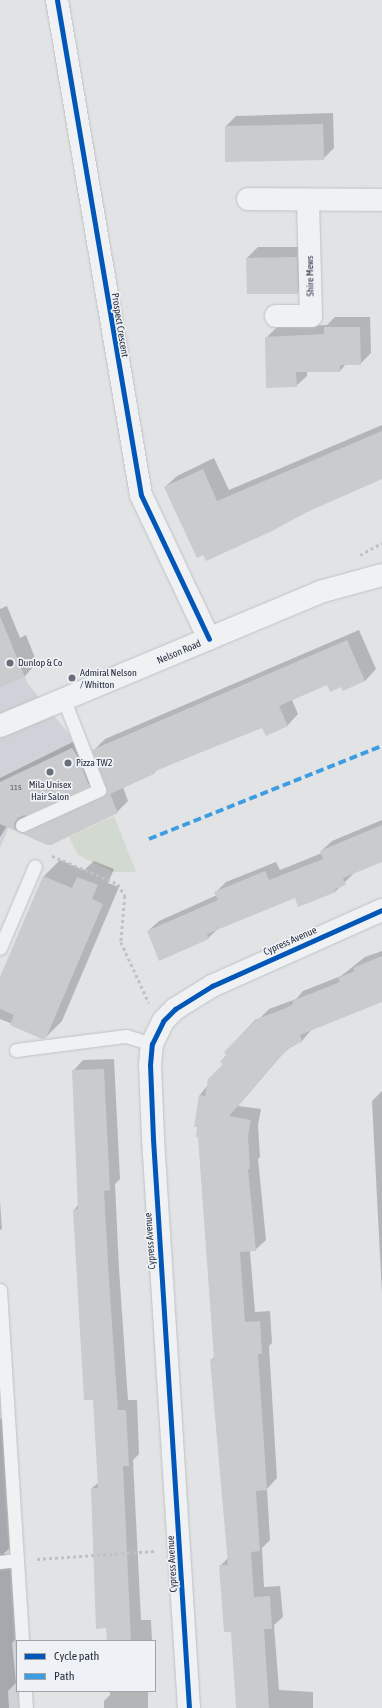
<!DOCTYPE html>
<html>
<head>
<meta charset="utf-8">
<style>
	body { margin:0 }
	#map { position:relative; width:382px; height:1708px; overflow:hidden; background:#e1e3e5; font-family:"Asap Condensed",sans-serif }
	div>[style] { position:absolute }
	.built>* { inset:0; background:#cfd2d8 }
	.green>* { inset:0; background:#d1d9d1 }
	.shadow>* { inset:0; background:#0003 }
	.building>* { inset:0; background:#c9cbcd }
	.path>* { height:2.5px; margin-top:-1.25px; transform-origin:0; background:repeating-linear-gradient(90deg,#bfc1c5 0 3px,transparent 0 6px) }
	.roads { filter:drop-shadow(0 0 1px #bfc1c3) drop-shadow(0 0 1px #bfc1c3) }
	.service>* { height:13px; margin:-6.5px; padding:0 6.5px; transform-origin:6.5px; border-radius:6.5px; background:#eff1f2 }
	.minor>* { height:22px; margin:-11px; padding:0 11px; transform-origin:11px; border-radius:11px; background:#eff1f2 }
	.tertiary>* { height:22px; margin:-11px; padding:0 11px; transform-origin:11px; border-radius:11px; background:#eff1f2 }
	.quiet>* { height:4px; margin-top:-2px; transform-origin:0; background:repeating-linear-gradient(90deg,#3d9de3 0 8px,transparent 0 12px) }
	.cycleway>* { height:5px; margin:-2.5px; padding:0 2.5px; transform-origin:2.5px; border-radius:2.5px; background:#0057b8 }
	.dots>* { width:11px; height:11px; translate:-50% -50%; box-sizing:border-box; border:2px solid #eef1f5; border-radius:50% }
	span { translate:-50% -50%; white-space:nowrap; text-align:center; line-height:1.15; -webkit-text-stroke:3.5px #eef1f5; paint-order:stroke }
	.number-label { font-size:8px; color:#525862 }
	.number-label span { -webkit-text-stroke-width:0 }
	.street-label { font-size:10px; color:#29303d }
	.poi-label { font-size:10px; color:#29303d }
	.left { translate:0 -50%; text-align:left }
	.legend { position:absolute; left:16px; top:1640px; width:140px; height:52px; box-sizing:border-box; background:#eef1f5; border:1px solid #9fa4ab; margin:0; padding:5px 7px; list-style:none; font-size:12px; color:#29303d }
	.legend li { display:flex; align-items:center; gap:8px; height:20px }
	.legend b { width:20px; border:1px solid #9fa4ab }
</style>
</head>
<body>
<div id="map">
	<div class="built">
		<i style="clip-path:polygon(0 617px,28px 684px,69px 734px,91px 787px,9px 827px,0 848px)"></i>
		<i style="clip-path:polygon(0 1306px,17px 1641px,17px 1691px,30px 1691px,32px 1708px,0 1708px)"></i>
	</div>
	<div class="green">
		<i style="clip-path:polygon(114px 816px,136px 872px,112px 872px,78px 855px,69px 837px)"></i>
	</div>
	<div class="shadow">
		<i style="clip-path:polygon(333px 113px,334px 148px,323px 159px,226px 126px,236px 116px)"></i>
		<i style="clip-path:polygon(258px 247px,307px 247px,308px 282px,297px 293px,247px 258px)"></i>
		<i style="clip-path:polygon(335px 317px,370px 317px,371px 353px,360px 364px,346px 364px,340px 371px,307px 371px,307px 376px,296px 386px,266px 338px,277px 327px,327px 325px)"></i>
		<i style="clip-path:polygon(382px 425px,382px 473px,272px 530px,165px 487px,177px 476px,214px 458px,229px 490px)"></i>
		<i style="clip-path:polygon(7px 606px,20px 638px,26px 635px,37px 663px,25px 676px,0 686px,0 609px)"></i>
		<i style="clip-path:polygon(359px 630px,376px 669px,365px 681px,342px 686px,328px 683px,292px 700px,298px 714px,287px 726px,263px 727px,159px 768px,154px 773px,123px 787px,128px 801px,117px 812px,47px 844px,7px 826px,0 837px,0 778px,83px 737px,100px 774px,88px 785px,25px 814px,26px 817px,38px 821px,107px 789px,93px 751px,105px 739px)"></i>
		<i style="clip-path:polygon(382px 820px,382px 861px,355px 872px,336px 891px,299px 906px,295px 897px,219px 928px,208px 938px,148px 931px,159px 921px,217px 895px,216px 892px,226px 882px,276px 862px,280px 870px,322px 853px,321px 851px,332px 841px)"></i>
		<i style="clip-path:polygon(60px 860px,84px 870px,94px 861px,114px 869px,108px 883px,119px 887px,62px 1021px,46px 1037px,0 1019px,0 979px,44px 876px)"></i>
		<i style="clip-path:polygon(382px 951px,382px 1001px,312px 1029px,302px 1041px,286px 1050px,238px 1106px,261px 1109px,258px 1125px,260px 1157px,258px 1159px,266px 1240px,255px 1250px,250px 1251px,255px 1312px,270px 1311px,272px 1343px,269px 1346px,277px 1478px,267px 1489px,270px 1540px,262px 1548px,264px 1587px,280px 1586px,283px 1617px,274px 1625px,279px 1690px,313px 1692px,313px 1708px,237px 1708px,232px 1630px,220px 1566px,228px 1558px,211px 1360px,215px 1356px,200px 1095px,224px 1064px,228px 1055px,225px 1052px,256px 1019px,258px 1020px,269px 1009px,296px 999px,303px 991px,341px 976px,365px 957px)"></i>
		<i style="clip-path:polygon(114px 1059px,120px 1179px,115px 1184px,119px 1269px,128px 1400px,137px 1400px,139px 1454px,133px 1460px,141px 1620px,151px 1620px,152px 1641px,108px 1641px,92px 1488px,99px 1482px,94px 1399px,74px 1210px,79px 1204px,73px 1071px,83px 1060px)"></i>
		<i style="clip-path:polygon(382px 1091px,382px 1294px,372px 1101px)"></i>
		<i style="clip-path:polygon(0 1201px,2px 1229px,0 1230px)"></i>
		<i style="clip-path:polygon(9px 1418px,19px 1541px,4px 1553px,9px 1559px,20px 1558px,22px 1633px,12px 1643px,16px 1683px,8px 1691px,9px 1708px,0 1708px,0 1419px)"></i>
		<i style="clip-path:polygon(110px 1691px,148px 1691px,148px 1708px,104px 1708px,104px 1701px,110px 1695px)"></i>
	</div>
	<div class="building">
		<i style="clip-path:polygon(323px 124px,324px 160px,225px 162px,225px 126px)"></i>
		<i style="clip-path:polygon(297px 257px,298px 294px,247px 294px,246px 258px)"></i>
		<i style="clip-path:polygon(324px 327px,360px 327px,361px 365px,340px 365px,340px 372px,296px 372px,297px 387px,266px 388px,265px 337px,324px 334px)"></i>
		<i style="clip-path:polygon(382px 431px,382px 479px,305px 513px,272px 531px,206px 561px,203px 555px,197px 558px,164px 487px,203px 469px,217px 501px)"></i>
		<i style="clip-path:polygon(0 616px,25px 677px,0 687px)"></i>
		<i style="clip-path:polygon(347px 640px,365px 681px,343px 691px,341px 687px,330px 692px,327px 685px,279px 706px,288px 726px,266px 736px,262px 728px,214px 747px,153px 772px,154px 774px,110px 794px,118px 813px,51px 845px,47px 845px,0 824px,0 782px,72px 748px,78px 757px,89px 786px,18px 818px,14px 824px,15px 829px,21px 833px,25px 832px,105px 795px,106px 787px,92px 750px)"></i>
		<i style="clip-path:polygon(382px 825px,382px 862px,343px 878px,346px 885px,335px 889px,336px 892px,298px 907px,295px 898px,207px 934px,209px 939px,159px 961px,147px 931px,218px 900px,214px 892px,265px 871px,269px 880px,323px 859px,320px 851px)"></i>
		<i style="clip-path:polygon(43px 876px,72px 888px,77px 877px,98px 885px,92px 899px,103px 904px,46px 1038px,42px 1039px,10px 1025px,14px 1015px,0 1009px,0 977px)"></i>
		<i style="clip-path:polygon(382px 956px,382px 1002px,300px 1035px,302px 1042px,292px 1046px,277px 1060px,229px 1116px,251px 1120px,248px 1136px,250px 1169px,248px 1169px,256px 1251px,240px 1252px,245px 1322px,260px 1321px,262px 1354px,258px 1354px,267px 1490px,256px 1491px,260px 1551px,251px 1552px,254px 1597px,270px 1596px,272px 1629px,264px 1629px,269px 1708px,236px 1708px,231px 1632px,224px 1632px,219px 1565px,228px 1565px,210px 1359px,214px 1359px,198px 1137px,196px 1137px,197px 1127px,194px 1127px,199px 1095px,205px 1096px,208px 1079px,223px 1064px,220px 1062px,226px 1055px,224px 1052px,257px 1019px,286px 1008px,293px 1004px,292px 1001px,340px 982px,338px 978px,355px 971px,353px 968px)"></i>
		<i style="clip-path:polygon(104px 1069px,110px 1190px,104px 1191px,109px 1280px,118px 1410px,126px 1410px,129px 1466px,123px 1466px,131px 1641px,107px 1641px,106px 1628px,96px 1629px,91px 1488px,98px 1488px,93px 1400px,84px 1400px,73px 1210px,78px 1209px,72px 1070px)"></i>
	</div>
	<div class="path">
		<i style="left:360px;top:555px;width:25px;rotate:-29deg"></i>
		<i style="left:52px;top:856px;width:72px;rotate:23deg"></i>
		<i style="left:118px;top:884px;width:14px;rotate:60deg"></i>
		<i style="left:125px;top:896px;width:46px;rotate:95deg"></i>
		<i style="left:121px;top:942px;width:67px;rotate:65.3deg"></i>
		<i style="left:37px;top:1559px;width:118px;rotate:-3.9deg"></i>
	</div>
	<div class="roads">
		<div class="service">
			<i style="left:22px;top:825px;width:85px;rotate:-24.4deg"></i>
			<i style="left:99px;top:790px;width:97px;rotate:-111.3deg"></i>
			<i style="left:0;top:948px;width:89px;rotate:-66.9deg"></i>
			<i style="left:16px;top:1050px;width:111px;rotate:-7.3deg"></i>
			<i style="left:126px;top:1036px;width:27px;rotate:17deg"></i>
			<i style="left:0;top:1290px;width:352px;rotate:86.4deg"></i>
			<i style="left:0;top:1562px;width:16px;rotate:-7deg"></i>
			<i style="left:25px;top:1691px;width:17px;rotate:87deg"></i>
		</div>
		<div class="minor">
			<i style="left:57px;top:0;width:502px;rotate:80.37deg"></i>
			<i style="left:141px;top:495px;width:159px;rotate:64.7deg"></i>
			<i style="left:248px;top:199px;width:134px;rotate:0.4deg"></i>
			<i style="left:276px;top:316px;width:35px"></i>
			<i style="left:311px;top:316px;width:115px;rotate:-91.5deg"></i>
			<i style="left:189px;top:1708px;width:570px;rotate:-93.62deg"></i>
			<i style="left:153px;top:1139px;width:74px;rotate:-92.3deg"></i>
			<i style="left:150px;top:1065px;width:21px;rotate:-85deg"></i>
			<i style="left:152px;top:1044px;width:25px;rotate:-64deg"></i>
			<i style="left:163px;top:1021px;width:17px;rotate:-45deg"></i>
			<i style="left:175px;top:1009px;width:44px;rotate:-31.9deg"></i>
			<i style="left:212px;top:986px;width:186px;rotate:-24.1deg"></i>
		</div>
		<div class="tertiary">
			<i style="left:0;top:726px;width:347px;rotate:-22.7deg"></i>
			<i style="left:320px;top:592px;width:64px;rotate:-15.3deg"></i>
		</div>
	</div>
	<div class="quiet">
		<i style="left:149px;top:839px;width:251px;rotate:-21.8deg"></i>
	</div>
	<div class="cycleway">
		<i style="left:57px;top:0;width:502px;rotate:80.37deg"></i>
		<i style="left:141px;top:495px;width:159px;rotate:64.7deg"></i>
		<i style="left:189px;top:1708px;width:570px;rotate:-93.62deg"></i>
		<i style="left:153px;top:1139px;width:74px;rotate:-92.3deg"></i>
		<i style="left:150px;top:1065px;width:21px;rotate:-85deg"></i>
		<i style="left:152px;top:1044px;width:25px;rotate:-64deg"></i>
		<i style="left:163px;top:1021px;width:17px;rotate:-45deg"></i>
		<i style="left:175px;top:1009px;width:44px;rotate:-31.9deg"></i>
		<i style="left:212px;top:986px;width:186px;rotate:-24.1deg"></i>
	</div>
	<div class="dots">
		<i style="left:10px;top:663px;background:#696f78"></i>
		<i style="left:72px;top:678px;background:#696f78"></i>
		<i style="left:68px;top:763px;background:#696f78"></i>
		<i style="left:50px;top:772px;background:#696f78"></i>
	</div>
	<div class="number-label">
		<span style="left:16px;top:788px">115</span>
	</div>
	<div class="street-label">
		<span style="left:310px;top:276px;rotate:-91deg">Shire Mews</span>
		<span style="left:120px;top:325px;rotate:81deg">Prospect Crescent</span>
		<span style="left:179px;top:652px;rotate:-23deg">Nelson Road</span>
		<span style="left:290px;top:941px;rotate:-24deg">Cypress Avenue</span>
		<span style="left:150px;top:1241px;rotate:-94deg">Cypress Avenue</span>
		<span style="left:172px;top:1564px;rotate:-93deg">Cypress Avenue</span>
	</div>
	<div class="poi-label">
		<span class="left" style="left:18px;top:663px">Dunlop &amp; Co</span>
		<span class="left" style="left:80px;top:678px">Admiral Nelson<br>/ Whitton</span>
		<span class="left" style="left:76px;top:763px">Pizza TW2</span>
		<span style="left:50px;top:790px">Mila Unisex<br>Hair Salon</span>
	</div>
	<ul class="legend">
	<li><b style="height:5px;background:#0057b8"></b>Cycle path</li>
	<li><b style="height:5px;background:#3d9de3"></b>Path</li>
	</ul>
</div>
</body>
</html>
